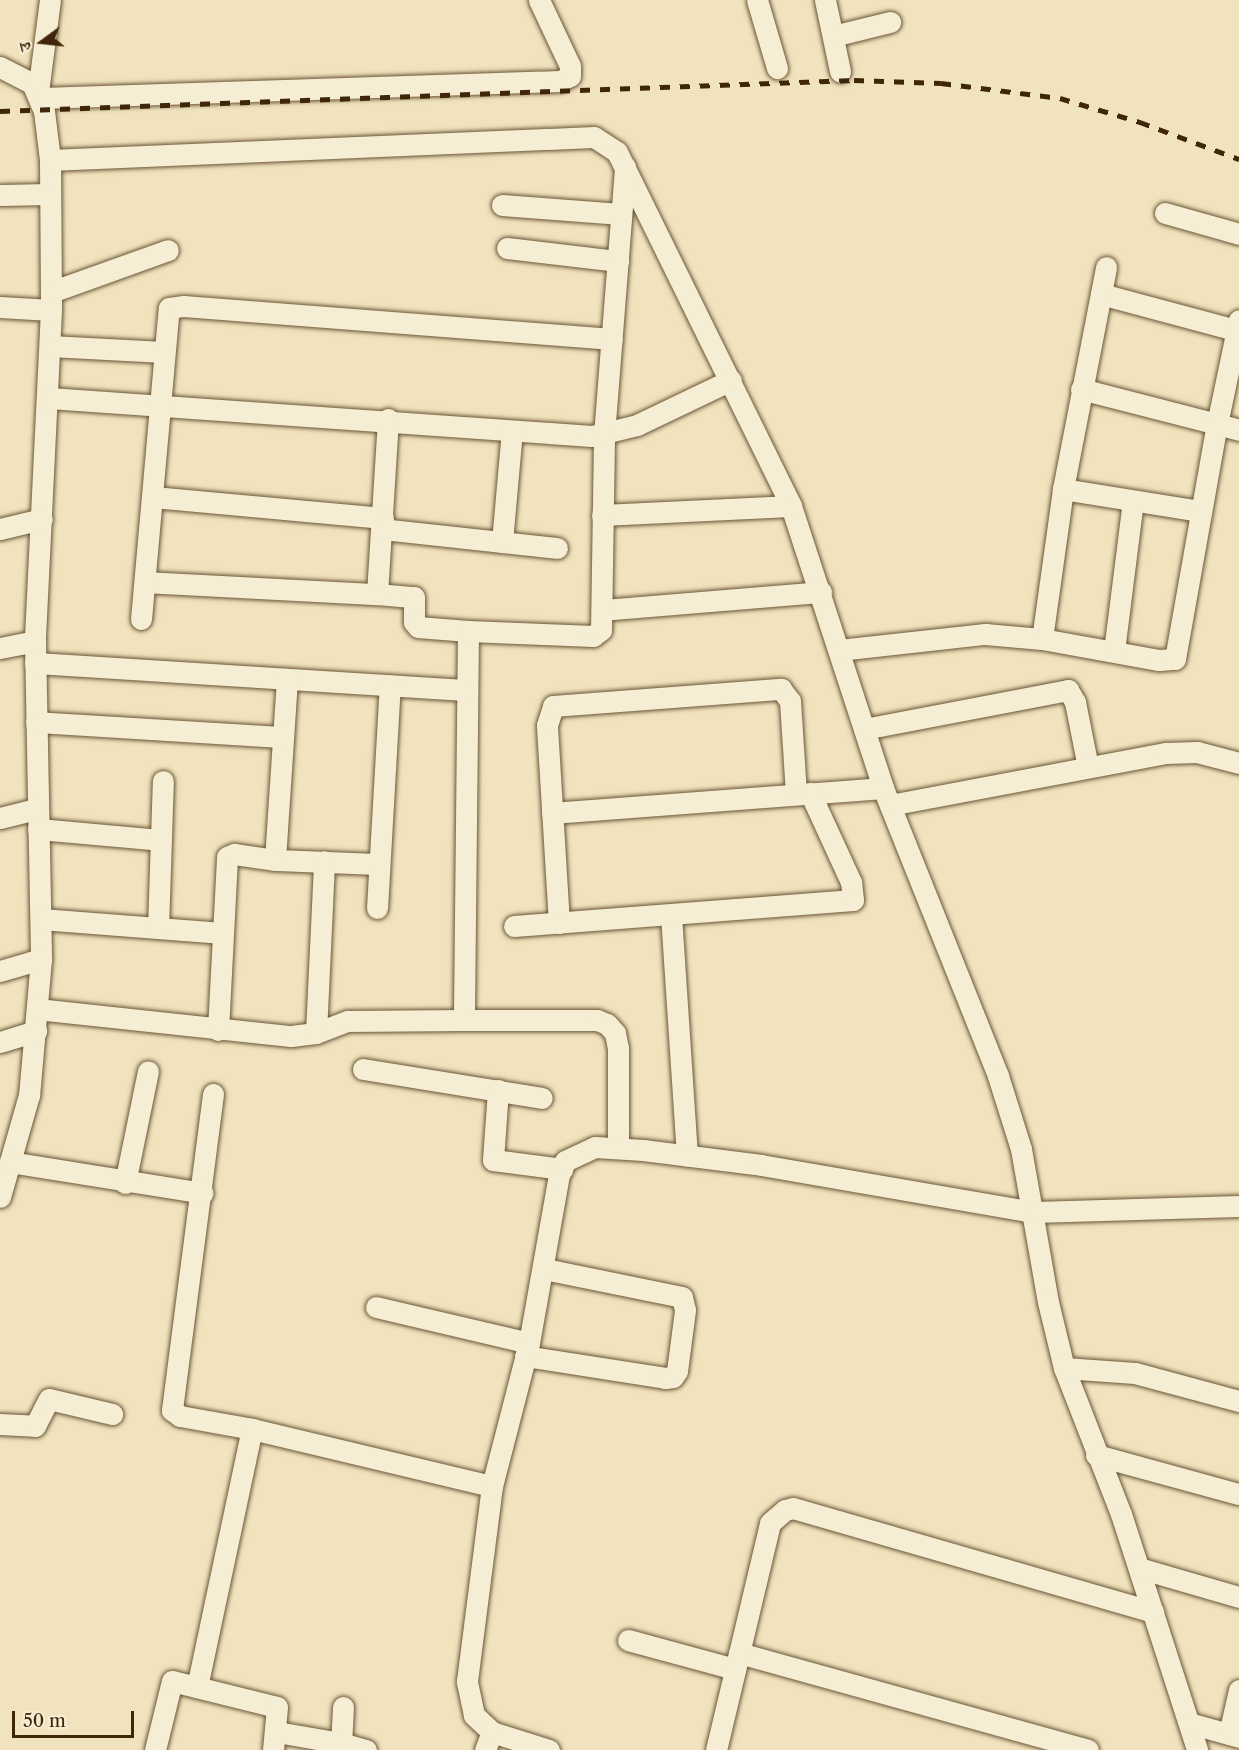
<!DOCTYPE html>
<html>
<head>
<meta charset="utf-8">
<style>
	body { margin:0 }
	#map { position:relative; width:1239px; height:1750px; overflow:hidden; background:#f0e3bd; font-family:"Libre Caslon Text","Noto Serif Devanagari",serif }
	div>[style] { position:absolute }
	.roads { filter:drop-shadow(0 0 2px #6b5535) drop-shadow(0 0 2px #6b5535) }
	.minor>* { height:21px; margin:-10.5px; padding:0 10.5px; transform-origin:10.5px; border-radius:10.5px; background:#f5edd4 }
	.rail>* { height:4.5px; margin-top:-2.25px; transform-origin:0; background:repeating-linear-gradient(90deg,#3f2608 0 10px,transparent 0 20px) }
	span { translate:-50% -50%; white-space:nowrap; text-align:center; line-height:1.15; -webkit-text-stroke:4.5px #f5edd4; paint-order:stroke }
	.north { position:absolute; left:12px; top:12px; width:60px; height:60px; -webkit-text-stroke:4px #f5edd4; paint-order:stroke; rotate:255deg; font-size:16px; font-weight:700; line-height:24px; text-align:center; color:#3f2608 }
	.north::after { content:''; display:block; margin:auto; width:21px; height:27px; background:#3f2608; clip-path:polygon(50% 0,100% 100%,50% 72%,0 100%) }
	.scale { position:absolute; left:12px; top:1711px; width:122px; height:27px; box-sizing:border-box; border:3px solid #3f2608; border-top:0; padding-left:8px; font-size:18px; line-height:21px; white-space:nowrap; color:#3f2608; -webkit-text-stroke:4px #f5edd4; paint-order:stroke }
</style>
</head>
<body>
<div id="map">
	<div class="roads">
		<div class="minor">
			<i style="left:757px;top:0;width:71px;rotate:73.6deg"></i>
			<i style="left:825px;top:0;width:73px;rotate:78.1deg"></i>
			<i style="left:833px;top:36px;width:59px;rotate:-13.8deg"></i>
			<i style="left:0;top:67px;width:36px;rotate:27deg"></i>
			<i style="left:32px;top:83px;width:30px;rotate:67deg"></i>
			<i style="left:44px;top:111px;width:49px;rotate:83deg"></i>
			<i style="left:50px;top:160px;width:150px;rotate:89.6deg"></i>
			<i style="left:51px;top:310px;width:331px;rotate:92.8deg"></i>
			<i style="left:35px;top:641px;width:318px;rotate:88.9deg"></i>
			<i style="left:41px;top:959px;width:137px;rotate:95deg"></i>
			<i style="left:29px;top:1095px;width:106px;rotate:105.9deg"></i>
			<i style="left:38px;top:92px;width:93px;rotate:-82.6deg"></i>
			<i style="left:41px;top:98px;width:519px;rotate:-1.88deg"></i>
			<i style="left:560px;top:81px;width:11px;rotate:-27deg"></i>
			<i style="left:570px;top:76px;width:10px;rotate:-90deg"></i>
			<i style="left:570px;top:66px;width:73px;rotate:-115.2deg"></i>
			<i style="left:50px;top:160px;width:544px;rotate:-2.42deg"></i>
			<i style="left:594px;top:137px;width:27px;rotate:33deg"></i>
			<i style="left:617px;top:152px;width:394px;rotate:63.8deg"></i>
			<i style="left:791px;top:506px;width:297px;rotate:71.9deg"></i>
			<i style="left:883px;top:788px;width:310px;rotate:68.2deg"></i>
			<i style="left:998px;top:1076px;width:77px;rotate:72.5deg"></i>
			<i style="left:1021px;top:1149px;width:155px;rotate:80deg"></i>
			<i style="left:1048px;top:1302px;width:68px;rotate:76.4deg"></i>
			<i style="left:1064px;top:1368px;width:157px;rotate:68.7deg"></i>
			<i style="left:1121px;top:1514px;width:248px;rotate:72.1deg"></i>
			<i style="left:0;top:195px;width:50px;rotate:-1.1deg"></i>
			<i style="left:502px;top:205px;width:119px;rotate:4.3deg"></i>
			<i style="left:1165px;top:213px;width:77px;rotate:15.8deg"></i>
			<i style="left:507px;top:248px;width:112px;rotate:6.7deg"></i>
			<i style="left:51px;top:292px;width:124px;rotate:-19.7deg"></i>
			<i style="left:1101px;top:294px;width:143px;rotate:15deg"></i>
			<i style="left:0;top:307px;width:51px;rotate:3.4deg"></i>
			<i style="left:50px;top:346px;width:114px;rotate:3deg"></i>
			<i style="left:1081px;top:389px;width:140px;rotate:14.4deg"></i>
			<i style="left:1217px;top:424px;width:106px;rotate:-78.1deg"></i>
			<i style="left:49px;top:398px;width:544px;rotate:4deg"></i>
			<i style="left:592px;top:436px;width:46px;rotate:-13.7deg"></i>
			<i style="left:637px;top:425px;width:104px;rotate:-25.6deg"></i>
			<i style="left:388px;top:419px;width:175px;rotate:93.6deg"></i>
			<i style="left:377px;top:594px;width:37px;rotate:5deg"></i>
			<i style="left:414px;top:597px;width:25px;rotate:90deg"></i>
			<i style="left:414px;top:622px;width:6px;rotate:51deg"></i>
			<i style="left:418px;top:627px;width:50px;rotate:4.6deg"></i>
			<i style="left:468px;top:631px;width:389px;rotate:90.6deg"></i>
			<i style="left:464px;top:1020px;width:133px"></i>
			<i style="left:597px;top:1020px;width:11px;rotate:22deg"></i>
			<i style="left:607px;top:1024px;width:12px;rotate:48deg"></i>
			<i style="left:615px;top:1033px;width:15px;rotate:79deg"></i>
			<i style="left:618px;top:1048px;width:99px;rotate:90deg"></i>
			<i style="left:1063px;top:489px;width:140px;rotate:9.1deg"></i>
			<i style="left:153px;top:497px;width:231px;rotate:5.2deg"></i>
			<i style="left:602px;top:515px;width:189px;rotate:-2.7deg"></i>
			<i style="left:0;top:529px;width:43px;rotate:-13.4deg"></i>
			<i style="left:382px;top:529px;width:176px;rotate:6.2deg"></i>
			<i style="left:502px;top:542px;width:111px;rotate:-84.9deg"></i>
			<i style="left:145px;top:582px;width:232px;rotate:3deg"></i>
			<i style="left:602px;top:610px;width:220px;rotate:-4.7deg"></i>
			<i style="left:141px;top:619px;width:312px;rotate:-84.9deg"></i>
			<i style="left:169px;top:308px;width:15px;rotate:-8deg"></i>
			<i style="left:184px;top:306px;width:429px;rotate:4.4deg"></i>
			<i style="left:468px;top:631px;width:125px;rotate:2.3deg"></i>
			<i style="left:593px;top:636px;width:10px;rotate:-37deg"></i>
			<i style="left:601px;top:630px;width:195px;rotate:-89.1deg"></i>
			<i style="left:604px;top:435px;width:269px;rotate:-85.5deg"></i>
			<i style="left:1042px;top:639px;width:151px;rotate:-82deg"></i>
			<i style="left:1063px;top:489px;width:226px;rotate:-79deg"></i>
			<i style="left:0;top:648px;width:36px;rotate:-11deg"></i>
			<i style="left:839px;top:650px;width:147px;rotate:-6.3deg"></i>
			<i style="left:985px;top:634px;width:57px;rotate:5deg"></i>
			<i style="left:1042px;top:639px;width:119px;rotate:10.2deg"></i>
			<i style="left:1159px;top:660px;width:16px;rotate:-4deg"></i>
			<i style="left:1175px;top:659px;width:239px;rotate:-79.9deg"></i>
			<i style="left:1217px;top:424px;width:23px;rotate:15deg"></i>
			<i style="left:1114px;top:651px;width:151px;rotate:-82.8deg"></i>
			<i style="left:35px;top:663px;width:432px;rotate:3.6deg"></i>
			<i style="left:287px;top:679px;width:181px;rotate:93.8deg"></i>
			<i style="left:275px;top:860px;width:104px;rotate:2.2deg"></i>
			<i style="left:36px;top:722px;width:247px;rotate:3.5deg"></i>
			<i style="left:864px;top:729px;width:208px;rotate:-10.8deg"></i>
			<i style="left:1068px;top:690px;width:14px;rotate:60deg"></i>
			<i style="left:1075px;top:702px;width:66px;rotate:78.7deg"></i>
			<i style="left:890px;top:805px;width:281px;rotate:-10.7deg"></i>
			<i style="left:1166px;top:753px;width:31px;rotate:-2deg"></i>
			<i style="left:1197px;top:752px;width:43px;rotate:14.7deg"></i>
			<i style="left:552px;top:813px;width:332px;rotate:-4.3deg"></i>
			<i style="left:0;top:818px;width:38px;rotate:-14deg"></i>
			<i style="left:38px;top:829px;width:123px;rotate:5.1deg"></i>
			<i style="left:377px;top:908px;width:223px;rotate:-86.7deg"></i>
			<i style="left:671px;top:915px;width:241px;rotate:86.2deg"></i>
			<i style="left:41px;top:919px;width:182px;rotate:4.4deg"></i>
			<i style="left:559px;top:923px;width:198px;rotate:-93.5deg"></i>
			<i style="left:547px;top:725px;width:20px;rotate:-72deg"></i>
			<i style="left:553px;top:706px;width:229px;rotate:-4.3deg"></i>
			<i style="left:781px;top:689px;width:15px;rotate:53deg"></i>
			<i style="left:790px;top:701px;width:93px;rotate:86.3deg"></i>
			<i style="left:514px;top:926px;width:340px;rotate:-4.4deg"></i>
			<i style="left:853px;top:900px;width:18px;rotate:-96deg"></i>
			<i style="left:851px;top:882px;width:98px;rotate:-114.7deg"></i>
			<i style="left:158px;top:928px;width:147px;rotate:-88.1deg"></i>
			<i style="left:0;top:971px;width:43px;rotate:-16.3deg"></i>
			<i style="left:37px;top:1009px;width:255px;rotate:6.1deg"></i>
			<i style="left:291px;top:1036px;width:25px;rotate:-7deg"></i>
			<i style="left:316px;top:1033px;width:34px;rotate:-21deg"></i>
			<i style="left:348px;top:1021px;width:116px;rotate:-0.5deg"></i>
			<i style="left:218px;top:1030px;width:173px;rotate:-87deg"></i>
			<i style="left:227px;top:857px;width:8px;rotate:-23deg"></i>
			<i style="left:234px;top:854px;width:41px;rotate:8.3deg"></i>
			<i style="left:316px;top:1033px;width:172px;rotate:-87.3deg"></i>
			<i style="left:0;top:1042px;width:38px;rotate:-17deg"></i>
			<i style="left:363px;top:1069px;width:181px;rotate:9.2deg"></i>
			<i style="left:498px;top:1090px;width:70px;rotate:94.1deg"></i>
			<i style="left:493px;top:1160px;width:70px;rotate:7.4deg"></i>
			<i style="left:213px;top:1094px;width:319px;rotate:97.4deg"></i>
			<i style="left:172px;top:1410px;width:10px;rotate:37deg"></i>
			<i style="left:180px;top:1416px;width:73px;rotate:10.2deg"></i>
			<i style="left:252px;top:1429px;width:247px;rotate:13.4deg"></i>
			<i style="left:10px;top:1162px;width:195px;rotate:9.1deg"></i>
			<i style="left:125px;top:1183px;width:114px;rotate:-78.4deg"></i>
			<i style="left:376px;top:1307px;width:157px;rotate:13.2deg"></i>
			<i style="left:525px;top:1356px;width:142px;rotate:8.9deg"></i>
			<i style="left:665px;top:1378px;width:8px;rotate:-7deg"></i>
			<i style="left:673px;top:1377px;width:7px;rotate:-56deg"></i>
			<i style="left:677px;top:1371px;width:62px;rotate:-82.5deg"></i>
			<i style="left:685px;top:1310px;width:13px;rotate:-103deg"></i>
			<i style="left:682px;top:1297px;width:141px;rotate:-168.5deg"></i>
			<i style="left:1064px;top:1368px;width:71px;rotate:4deg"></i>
			<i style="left:1135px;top:1373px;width:108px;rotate:15.1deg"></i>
			<i style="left:0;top:1424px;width:35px;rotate:3deg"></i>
			<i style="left:35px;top:1426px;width:30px;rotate:-63deg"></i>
			<i style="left:49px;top:1399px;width:65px;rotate:13.4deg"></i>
			<i style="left:1096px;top:1455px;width:148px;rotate:15.3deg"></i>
			<i style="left:1139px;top:1568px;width:104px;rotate:16.2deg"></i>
			<i style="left:628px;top:1640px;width:111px;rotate:15.2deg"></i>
			<i style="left:739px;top:1653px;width:362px;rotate:15.5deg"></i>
			<i style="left:197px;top:1687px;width:264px;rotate:-78deg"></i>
			<i style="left:343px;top:1707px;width:36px;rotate:93deg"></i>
			<i style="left:341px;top:1743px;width:26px;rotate:16deg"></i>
			<i style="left:1189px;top:1723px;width:52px;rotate:15.6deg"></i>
			<i style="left:277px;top:1732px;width:65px;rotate:9.8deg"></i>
			<i style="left:1229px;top:1734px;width:45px;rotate:-77.2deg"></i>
			<i style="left:155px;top:1750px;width:71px;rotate:-76.2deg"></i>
			<i style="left:172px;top:1681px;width:108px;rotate:13.9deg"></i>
			<i style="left:277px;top:1707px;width:43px;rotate:95.3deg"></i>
			<i style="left:485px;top:1750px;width:19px;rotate:-69deg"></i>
			<i style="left:549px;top:1750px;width:60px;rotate:-162.5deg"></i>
			<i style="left:492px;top:1732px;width:25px;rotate:-137deg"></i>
			<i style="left:474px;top:1715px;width:35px;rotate:-102deg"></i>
			<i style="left:467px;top:1681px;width:197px;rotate:-82.7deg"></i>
			<i style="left:492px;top:1486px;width:148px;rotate:-75.5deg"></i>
			<i style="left:529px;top:1343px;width:171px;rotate:-79.9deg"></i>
			<i style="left:559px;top:1175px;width:15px;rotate:-67deg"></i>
			<i style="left:565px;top:1161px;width:33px;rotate:-25deg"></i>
			<i style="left:595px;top:1147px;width:48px;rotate:3.6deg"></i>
			<i style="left:643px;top:1150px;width:119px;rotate:7.2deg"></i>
			<i style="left:761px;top:1165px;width:277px;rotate:9.8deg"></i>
			<i style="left:1034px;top:1212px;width:205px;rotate:-1.7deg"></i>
			<i style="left:716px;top:1750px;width:233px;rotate:-76.6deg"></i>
			<i style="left:770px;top:1523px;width:20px;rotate:-41deg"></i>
			<i style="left:785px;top:1510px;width:8px;rotate:-14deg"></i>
			<i style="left:793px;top:1508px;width:375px;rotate:16.1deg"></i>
		</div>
	</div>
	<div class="rail">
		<i style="left:0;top:111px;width:855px;rotate:-2.08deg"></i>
		<i style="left:854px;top:80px;width:87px;rotate:2deg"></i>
		<i style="left:941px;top:83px;width:120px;rotate:7.2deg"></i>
		<i style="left:1060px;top:98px;width:84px;rotate:16.7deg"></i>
		<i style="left:1140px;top:122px;width:106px;rotate:20.5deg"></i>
	</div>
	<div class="north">उ</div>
	<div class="scale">50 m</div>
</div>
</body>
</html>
